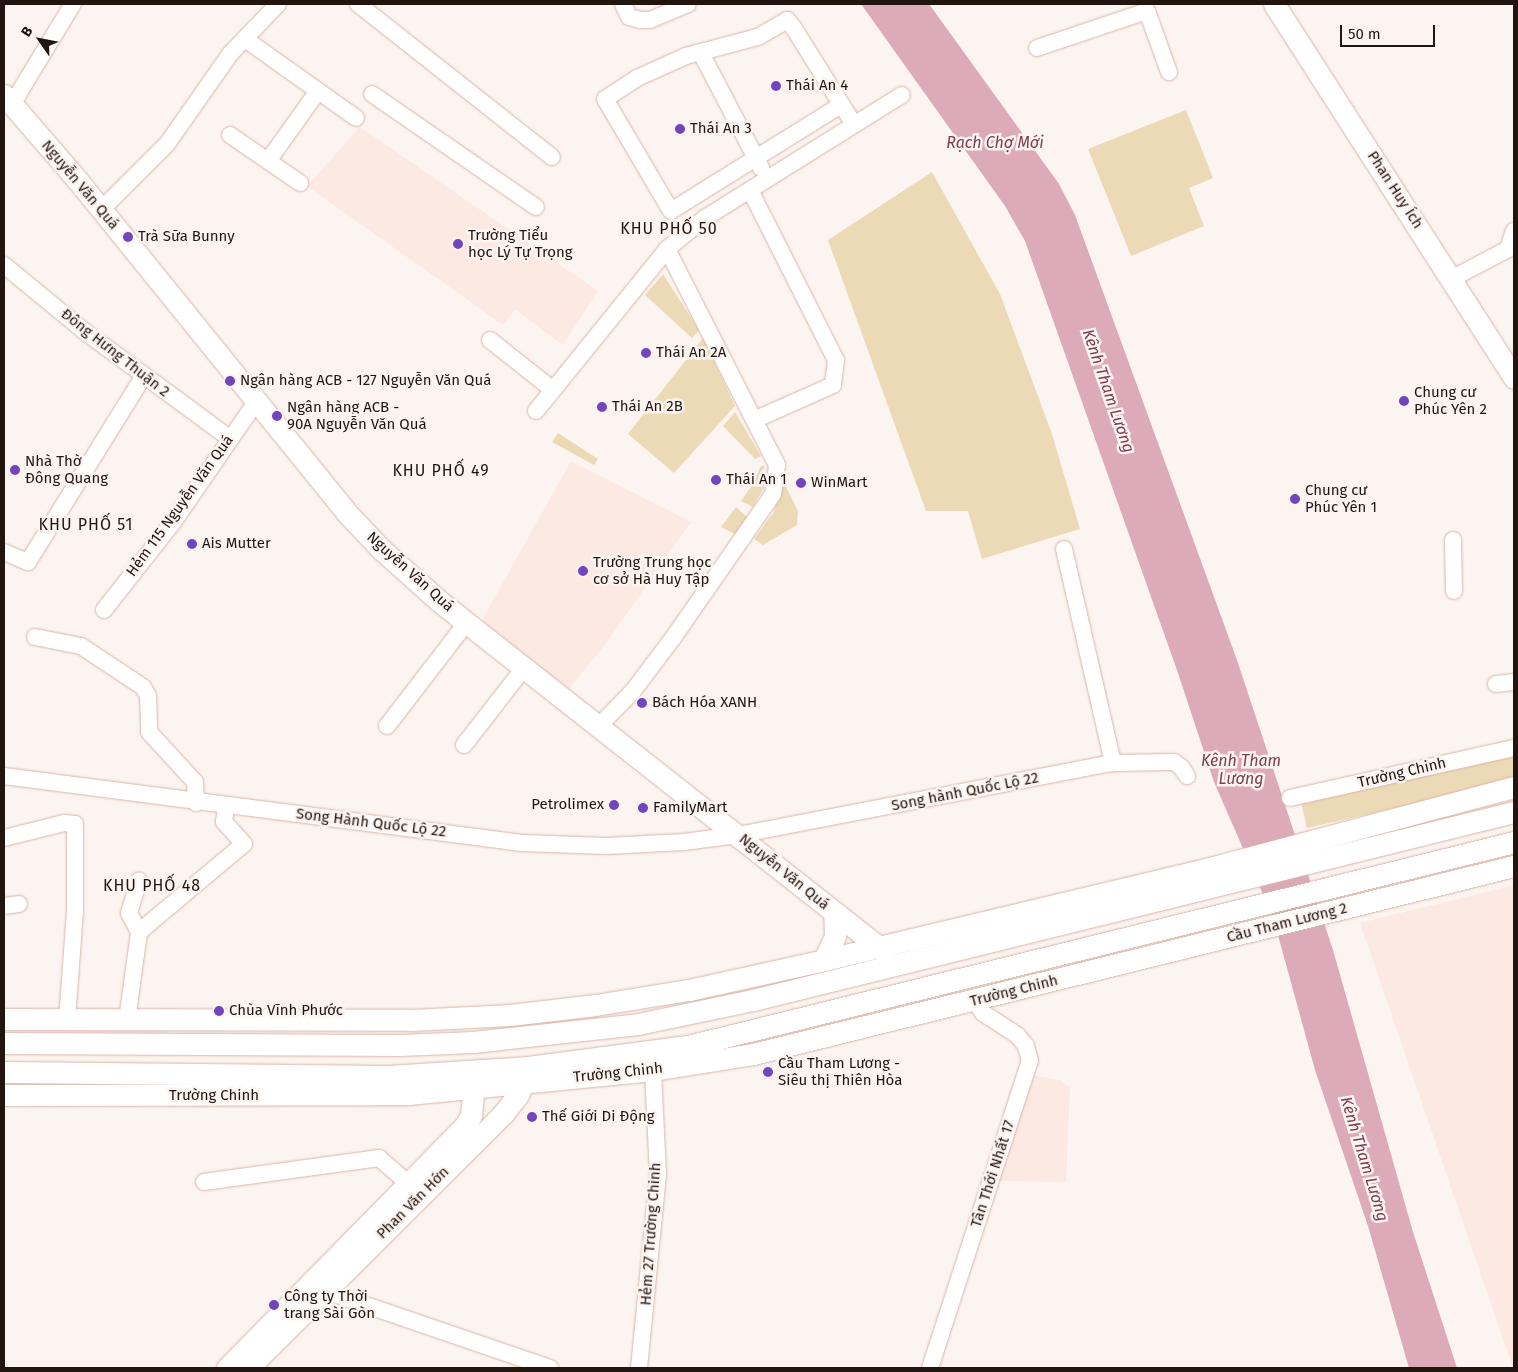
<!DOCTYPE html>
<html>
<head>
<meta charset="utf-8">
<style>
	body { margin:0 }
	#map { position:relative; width:1518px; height:1372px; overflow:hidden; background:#fcf4f1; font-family:"Fira Sans",sans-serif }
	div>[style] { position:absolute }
	.built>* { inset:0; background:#fce9e2 }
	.green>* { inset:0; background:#ecdab6 }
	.water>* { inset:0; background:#dcaab8 }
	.roads { filter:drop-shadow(0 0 1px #d9b5a7) drop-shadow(0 0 1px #d9b5a7) }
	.minor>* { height:16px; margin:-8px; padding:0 8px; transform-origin:8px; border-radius:8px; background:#fff }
	.major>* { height:21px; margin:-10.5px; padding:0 10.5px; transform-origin:10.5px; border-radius:10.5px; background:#fff }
	.dots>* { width:14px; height:14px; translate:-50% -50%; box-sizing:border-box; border:2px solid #fcf4f1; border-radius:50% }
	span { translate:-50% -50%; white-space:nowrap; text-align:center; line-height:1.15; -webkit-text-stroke:5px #fcf4f1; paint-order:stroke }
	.poi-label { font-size:15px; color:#221510 }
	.left { translate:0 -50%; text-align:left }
	.right { translate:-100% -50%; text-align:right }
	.street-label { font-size:15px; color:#221510 }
	.water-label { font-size:16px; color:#7c3d52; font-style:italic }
	.neighbourhood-label { font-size:16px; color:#221510; letter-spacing:1px }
	.frame { position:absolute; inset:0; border:5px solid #221510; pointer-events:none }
	.north { position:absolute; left:15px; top:15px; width:50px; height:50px; -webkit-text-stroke:4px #fcf4f1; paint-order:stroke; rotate:303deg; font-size:14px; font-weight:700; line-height:20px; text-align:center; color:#221510 }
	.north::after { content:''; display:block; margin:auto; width:18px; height:22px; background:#221510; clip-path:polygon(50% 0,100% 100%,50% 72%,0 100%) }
	.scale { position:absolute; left:1340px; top:25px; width:95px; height:22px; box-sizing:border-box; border:2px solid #221510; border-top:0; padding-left:6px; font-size:15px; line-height:18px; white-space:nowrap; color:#221510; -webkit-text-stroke:4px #fcf4f1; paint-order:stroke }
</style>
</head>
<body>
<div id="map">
	<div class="built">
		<i style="clip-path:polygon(360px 127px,598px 291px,563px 345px,515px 309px,503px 325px,307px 186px)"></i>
		<i style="clip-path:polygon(571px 461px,691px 522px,604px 646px,568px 690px,482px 620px)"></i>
		<i style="clip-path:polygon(1514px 885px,1514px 1368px,1513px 1368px,1360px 923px)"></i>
		<i style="clip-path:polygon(1029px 1075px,1060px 1080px,1070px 1088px,1066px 1182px,993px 1181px)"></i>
	</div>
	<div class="green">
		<i style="clip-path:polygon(1186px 110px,1213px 178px,1189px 188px,1204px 226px,1131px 256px,1088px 149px)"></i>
		<i style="clip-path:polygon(932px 172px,1000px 294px,1052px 434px,1080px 529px,982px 559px,968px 511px,926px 511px,828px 240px)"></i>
		<i style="clip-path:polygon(663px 274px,699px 330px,692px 338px,645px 295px)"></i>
		<i style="clip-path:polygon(703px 338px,735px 406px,674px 473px,628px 434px)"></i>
		<i style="clip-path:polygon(735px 412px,761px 456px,755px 459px,723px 426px)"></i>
		<i style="clip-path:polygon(558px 433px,598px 459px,594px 465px,552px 442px)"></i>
		<i style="clip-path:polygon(764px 465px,766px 484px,753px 507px,741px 501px,755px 481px,760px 467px)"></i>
		<i style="clip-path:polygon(784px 483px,798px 511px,797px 525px,763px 545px,754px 539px,773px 513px)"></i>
		<i style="clip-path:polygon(736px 507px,747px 517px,735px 534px,721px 527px)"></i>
		<i style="clip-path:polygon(1514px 755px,1514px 781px,1307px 828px,1301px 803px)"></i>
	</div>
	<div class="water">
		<i style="clip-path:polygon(861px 4px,929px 4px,1059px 184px,1075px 215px,1237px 660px,1333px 950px,1413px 1232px,1457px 1368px,1409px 1368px,1368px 1226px,1315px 1070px,1273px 917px,1214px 782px,1178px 673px,1025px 241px,1005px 206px)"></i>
	</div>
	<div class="roads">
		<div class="minor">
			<i style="left:358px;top:4px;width:247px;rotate:38.3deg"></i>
			<i style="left:623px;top:4px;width:14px;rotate:65deg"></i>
			<i style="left:629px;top:17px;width:11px;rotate:15deg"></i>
			<i style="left:640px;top:20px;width:10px"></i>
			<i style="left:650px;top:20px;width:41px;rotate:-22.8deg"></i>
			<i style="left:245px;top:39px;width:136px;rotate:35.4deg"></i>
			<i style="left:1037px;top:48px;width:116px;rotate:-18.6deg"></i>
			<i style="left:1147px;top:11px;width:65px;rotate:70.2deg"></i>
			<i style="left:701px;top:53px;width:130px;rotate:62.4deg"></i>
			<i style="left:372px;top:94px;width:199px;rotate:34.6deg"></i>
			<i style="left:4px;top:100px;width:14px;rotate:-17deg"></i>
			<i style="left:17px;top:96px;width:108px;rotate:-58.7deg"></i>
			<i style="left:841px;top:105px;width:200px;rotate:148.1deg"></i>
			<i style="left:671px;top:211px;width:130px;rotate:-120.5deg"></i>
			<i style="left:605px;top:99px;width:38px;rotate:-33deg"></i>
			<i style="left:637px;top:78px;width:54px;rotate:-24.2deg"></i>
			<i style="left:686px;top:56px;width:74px;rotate:-14.8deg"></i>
			<i style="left:758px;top:37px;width:34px;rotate:-30deg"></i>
			<i style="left:787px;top:20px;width:9px;rotate:49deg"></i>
			<i style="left:793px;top:27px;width:113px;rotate:58deg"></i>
			<i style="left:230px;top:135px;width:85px;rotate:34.4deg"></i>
			<i style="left:268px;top:161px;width:86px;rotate:-54.5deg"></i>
			<i style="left:750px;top:190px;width:191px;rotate:63.2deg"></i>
			<i style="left:836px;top:360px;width:25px;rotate:97deg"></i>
			<i style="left:833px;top:385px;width:86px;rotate:156.1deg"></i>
			<i style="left:101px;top:210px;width:93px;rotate:-45deg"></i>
			<i style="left:167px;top:144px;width:111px;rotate:-54.9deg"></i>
			<i style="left:231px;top:53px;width:68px;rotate:-46.2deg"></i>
			<i style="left:4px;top:265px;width:104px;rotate:39.5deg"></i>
			<i style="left:84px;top:331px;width:180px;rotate:36.4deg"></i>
			<i style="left:1453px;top:278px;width:62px;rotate:-27.8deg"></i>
			<i style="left:1508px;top:249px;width:19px;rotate:-72deg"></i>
			<i style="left:490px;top:340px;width:80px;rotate:38.4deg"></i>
			<i style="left:536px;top:411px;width:208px;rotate:-51deg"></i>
			<i style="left:667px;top:249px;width:49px;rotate:-39.2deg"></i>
			<i style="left:705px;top:218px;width:232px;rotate:-32deg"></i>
			<i style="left:1453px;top:540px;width:51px;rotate:88.9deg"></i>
			<i style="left:1064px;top:549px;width:220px;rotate:77.1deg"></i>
			<i style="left:4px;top:552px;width:26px;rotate:23deg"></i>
			<i style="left:28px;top:562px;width:219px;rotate:-58.1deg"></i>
			<i style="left:104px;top:610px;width:113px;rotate:-51.8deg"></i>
			<i style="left:174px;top:521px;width:145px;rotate:-55.4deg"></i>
			<i style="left:35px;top:637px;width:47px;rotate:11.1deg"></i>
			<i style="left:81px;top:646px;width:74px;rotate:33.5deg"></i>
			<i style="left:143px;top:687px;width:10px;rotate:61deg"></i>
			<i style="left:148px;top:696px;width:36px;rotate:88deg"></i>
			<i style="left:149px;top:732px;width:68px;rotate:47.4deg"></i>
			<i style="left:195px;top:782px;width:21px;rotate:87deg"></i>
			<i style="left:1496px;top:684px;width:18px;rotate:-6deg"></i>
			<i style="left:387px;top:726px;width:131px;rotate:-52.4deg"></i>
			<i style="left:599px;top:726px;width:49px;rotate:-45.8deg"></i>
			<i style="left:633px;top:691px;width:66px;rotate:-53deg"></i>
			<i style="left:673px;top:638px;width:175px;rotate:-55.2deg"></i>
			<i style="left:773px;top:494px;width:29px;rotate:-82deg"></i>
			<i style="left:777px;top:465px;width:242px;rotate:-117deg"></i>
			<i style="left:464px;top:745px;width:98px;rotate:-52.1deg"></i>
			<i style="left:4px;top:776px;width:522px;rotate:7.37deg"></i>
			<i style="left:522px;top:843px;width:85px;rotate:2deg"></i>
			<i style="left:607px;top:846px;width:77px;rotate:-3deg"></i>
			<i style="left:684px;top:842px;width:54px;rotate:-7.4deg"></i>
			<i style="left:738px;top:835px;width:382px;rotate:-10.9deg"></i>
			<i style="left:1113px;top:763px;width:61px;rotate:-0.9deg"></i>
			<i style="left:1174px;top:762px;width:9px;rotate:36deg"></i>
			<i style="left:1181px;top:767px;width:11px;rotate:56deg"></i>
			<i style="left:1290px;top:798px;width:230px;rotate:-12.6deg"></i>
			<i style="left:4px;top:838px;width:62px;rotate:-14deg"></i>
			<i style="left:64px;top:823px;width:11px;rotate:5deg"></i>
			<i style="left:75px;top:824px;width:87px;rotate:90deg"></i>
			<i style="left:75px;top:911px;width:108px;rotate:94.2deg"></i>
			<i style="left:4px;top:906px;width:15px;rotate:-8deg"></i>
			<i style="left:139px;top:932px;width:137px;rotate:-40deg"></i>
			<i style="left:244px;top:844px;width:30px;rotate:-132deg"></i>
			<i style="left:224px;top:822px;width:15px;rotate:-82deg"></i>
			<i style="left:127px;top:1020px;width:89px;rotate:-82.2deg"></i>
			<i style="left:139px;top:932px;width:21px;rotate:-118deg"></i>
			<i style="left:129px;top:913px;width:34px;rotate:-73deg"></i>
			<i style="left:204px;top:1182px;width:177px;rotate:-7.8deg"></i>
			<i style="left:379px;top:1158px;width:40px;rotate:41deg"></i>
			<i style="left:325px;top:1291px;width:238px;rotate:18.9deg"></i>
			<i style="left:639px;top:1368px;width:195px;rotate:-84.4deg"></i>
			<i style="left:658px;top:1174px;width:104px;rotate:-92.8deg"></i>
			<i style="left:930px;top:1368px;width:323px;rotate:-72deg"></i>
			<i style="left:1030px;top:1061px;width:16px;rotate:-105deg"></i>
			<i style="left:1026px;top:1046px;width:14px;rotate:-129deg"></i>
			<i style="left:1017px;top:1035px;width:40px;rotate:-147.1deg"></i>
			<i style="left:983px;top:1013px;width:14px;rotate:-124deg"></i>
		</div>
		<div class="major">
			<i style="left:1274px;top:4px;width:444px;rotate:57.3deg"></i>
			<i style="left:4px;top:95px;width:115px;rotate:49.2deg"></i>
			<i style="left:79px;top:182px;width:423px;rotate:51deg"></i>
			<i style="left:345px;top:511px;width:54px;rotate:46.5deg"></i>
			<i style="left:382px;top:550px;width:76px;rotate:41.8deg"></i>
			<i style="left:439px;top:601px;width:566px;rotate:38.19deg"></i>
			<i style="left:824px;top:960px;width:26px;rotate:-65deg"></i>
			<i style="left:835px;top:936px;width:24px;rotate:-92deg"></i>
			<i style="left:4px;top:1019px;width:408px;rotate:0.1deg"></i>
			<i style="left:412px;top:1020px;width:98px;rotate:-2.9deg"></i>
			<i style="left:510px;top:1015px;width:86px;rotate:-6.7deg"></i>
			<i style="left:595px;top:1005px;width:95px;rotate:-9.1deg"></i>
			<i style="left:689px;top:990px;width:138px;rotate:-12.5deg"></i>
			<i style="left:824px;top:960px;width:393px;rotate:-13.4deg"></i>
			<i style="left:1206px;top:869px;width:319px;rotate:-14.9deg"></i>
			<i style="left:4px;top:1043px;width:396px;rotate:0.3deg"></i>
			<i style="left:400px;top:1045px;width:73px;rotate:-2.4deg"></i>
			<i style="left:473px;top:1042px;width:166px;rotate:-6.2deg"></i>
			<i style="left:638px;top:1024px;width:117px;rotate:-11.8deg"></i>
			<i style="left:753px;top:1000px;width:784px;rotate:-13.88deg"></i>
			<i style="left:4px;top:1072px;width:385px;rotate:0.6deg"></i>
			<i style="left:389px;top:1076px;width:139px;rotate:-3.7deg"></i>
			<i style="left:528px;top:1067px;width:161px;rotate:-7.5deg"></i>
			<i style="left:688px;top:1046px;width:851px;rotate:-13.87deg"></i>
			<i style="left:4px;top:1095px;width:404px;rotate:-0.1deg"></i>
			<i style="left:408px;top:1094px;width:246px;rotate:-5.6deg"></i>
			<i style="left:653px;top:1070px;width:101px;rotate:-9.1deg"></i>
			<i style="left:753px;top:1054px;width:784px;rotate:-13.88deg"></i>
			<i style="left:227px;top:1368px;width:339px;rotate:-45.5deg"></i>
			<i style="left:465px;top:1126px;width:13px;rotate:-61deg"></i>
			<i style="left:471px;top:1115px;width:40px;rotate:-84.3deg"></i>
			<i style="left:248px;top:1368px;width:360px;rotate:-44.9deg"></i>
			<i style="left:503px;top:1114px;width:24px;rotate:-52deg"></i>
			<i style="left:518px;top:1095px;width:23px;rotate:-67deg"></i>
		</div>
	</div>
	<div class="dots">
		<i style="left:776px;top:86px;background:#7345bd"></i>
		<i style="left:680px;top:129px;background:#7345bd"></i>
		<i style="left:128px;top:237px;background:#7345bd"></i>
		<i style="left:458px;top:244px;background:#7345bd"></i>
		<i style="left:646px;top:353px;background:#7345bd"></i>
		<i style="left:230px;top:381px;background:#7345bd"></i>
		<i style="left:1404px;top:401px;background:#7345bd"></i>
		<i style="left:602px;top:407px;background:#7345bd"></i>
		<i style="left:277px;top:416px;background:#7345bd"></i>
		<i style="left:15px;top:470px;background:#7345bd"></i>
		<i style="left:716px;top:480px;background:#7345bd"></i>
		<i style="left:801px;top:483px;background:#7345bd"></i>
		<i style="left:1295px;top:499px;background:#7345bd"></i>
		<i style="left:192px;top:544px;background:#7345bd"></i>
		<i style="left:583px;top:571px;background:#7345bd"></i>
		<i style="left:642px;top:703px;background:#7345bd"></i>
		<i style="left:614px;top:805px;background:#7345bd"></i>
		<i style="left:643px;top:808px;background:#7345bd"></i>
		<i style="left:219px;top:1011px;background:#7345bd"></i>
		<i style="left:768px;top:1072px;background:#7345bd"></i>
		<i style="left:532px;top:1117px;background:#7345bd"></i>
		<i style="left:274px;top:1305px;background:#7345bd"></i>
	</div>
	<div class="poi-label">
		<span class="left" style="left:786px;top:86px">Thái An 4</span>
		<span class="left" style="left:690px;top:129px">Thái An 3</span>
		<span class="left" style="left:468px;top:244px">Trường Tiểu<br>học Lý Tự Trọng</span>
		<span class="left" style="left:138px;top:237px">Trà Sữa Bunny</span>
		<span class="left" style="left:656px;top:353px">Thái An 2A</span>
		<span class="left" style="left:240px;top:381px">Ngân hàng ACB - 127 Nguyễn Văn Quá</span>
		<span class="left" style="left:1414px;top:401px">Chung cư<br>Phúc Yên 2</span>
		<span class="left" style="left:287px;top:416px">Ngân hàng ACB -<br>90A Nguyễn Văn Quá</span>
		<span class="left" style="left:612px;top:407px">Thái An 2B</span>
		<span class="left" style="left:25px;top:470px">Nhà Thờ<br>Đông Quang</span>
		<span class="left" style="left:726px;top:480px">Thái An 1</span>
		<span class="left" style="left:811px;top:483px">WinMart</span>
		<span class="left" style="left:1305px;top:499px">Chung cư<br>Phúc Yên 1</span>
		<span class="left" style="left:202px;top:544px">Ais Mutter</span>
		<span class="left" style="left:593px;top:571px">Trường Trung học<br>cơ sở Hà Huy Tập</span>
		<span class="left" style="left:652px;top:703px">Bách Hóa XANH</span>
		<span class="right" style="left:604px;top:805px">Petrolimex</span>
		<span class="left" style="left:653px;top:808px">FamilyMart</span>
		<span class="left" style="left:229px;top:1011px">Chùa Vĩnh Phước</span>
		<span class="left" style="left:778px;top:1072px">Cầu Tham Lương -<br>Siêu thị Thiên Hòa</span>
		<span class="left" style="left:542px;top:1117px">Thế Giới Di Động</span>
		<span class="left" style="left:284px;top:1305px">Công ty Thời<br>trang Sài Gòn</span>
	</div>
	<div class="street-label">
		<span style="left:80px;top:185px;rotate:50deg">Nguyễn Văn Quá</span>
		<span style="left:1395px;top:190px;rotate:57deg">Phan Huy Ích</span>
		<span style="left:115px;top:353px;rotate:38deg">Đông Hưng Thuận 2</span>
		<span style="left:180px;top:506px;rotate:-54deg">Hẻm 115 Nguyễn Văn Quá</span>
		<span style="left:410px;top:572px;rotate:42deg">Nguyễn Văn Quá</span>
		<span style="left:1402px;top:773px;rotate:-13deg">Trường Chinh</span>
		<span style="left:965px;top:792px;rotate:-11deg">Song hành Quốc Lộ 22</span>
		<span style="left:371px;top:823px;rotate:7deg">Song Hành Quốc Lộ 22</span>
		<span style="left:784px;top:872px;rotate:39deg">Nguyễn Văn Quá</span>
		<span style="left:1287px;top:923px;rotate:-14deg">Cầu Tham Lương 2</span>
		<span style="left:1014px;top:991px;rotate:-14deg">Trường Chinh</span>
		<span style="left:618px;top:1073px;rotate:-6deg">Trường Chinh</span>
		<span style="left:214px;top:1096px">Trường Chinh</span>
		<span style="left:993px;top:1174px;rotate:-72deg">Tân Thới Nhất 17</span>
		<span style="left:413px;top:1203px;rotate:-45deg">Phan Văn Hớn</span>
		<span style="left:651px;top:1234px;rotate:-86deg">Hẻm 27 Trường Chinh</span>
	</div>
	<div class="water-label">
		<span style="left:995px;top:143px">Rạch Chợ Mới</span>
		<span style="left:1108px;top:391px;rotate:71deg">Kênh Tham Lương</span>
		<span style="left:1241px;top:770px">Kênh Tham<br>Lương</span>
		<span style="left:1364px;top:1159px;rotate:73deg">Kênh Tham Lương</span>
	</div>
	<div class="neighbourhood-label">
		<span style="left:669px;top:229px">KHU PHỐ 50</span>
		<span style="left:441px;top:471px">KHU PHỐ 49</span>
		<span style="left:86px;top:525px">KHU PHỐ 51</span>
		<span style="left:152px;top:886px">KHU PHỐ 48</span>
	</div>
	<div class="frame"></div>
	<div class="north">B</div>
	<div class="scale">50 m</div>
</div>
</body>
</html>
